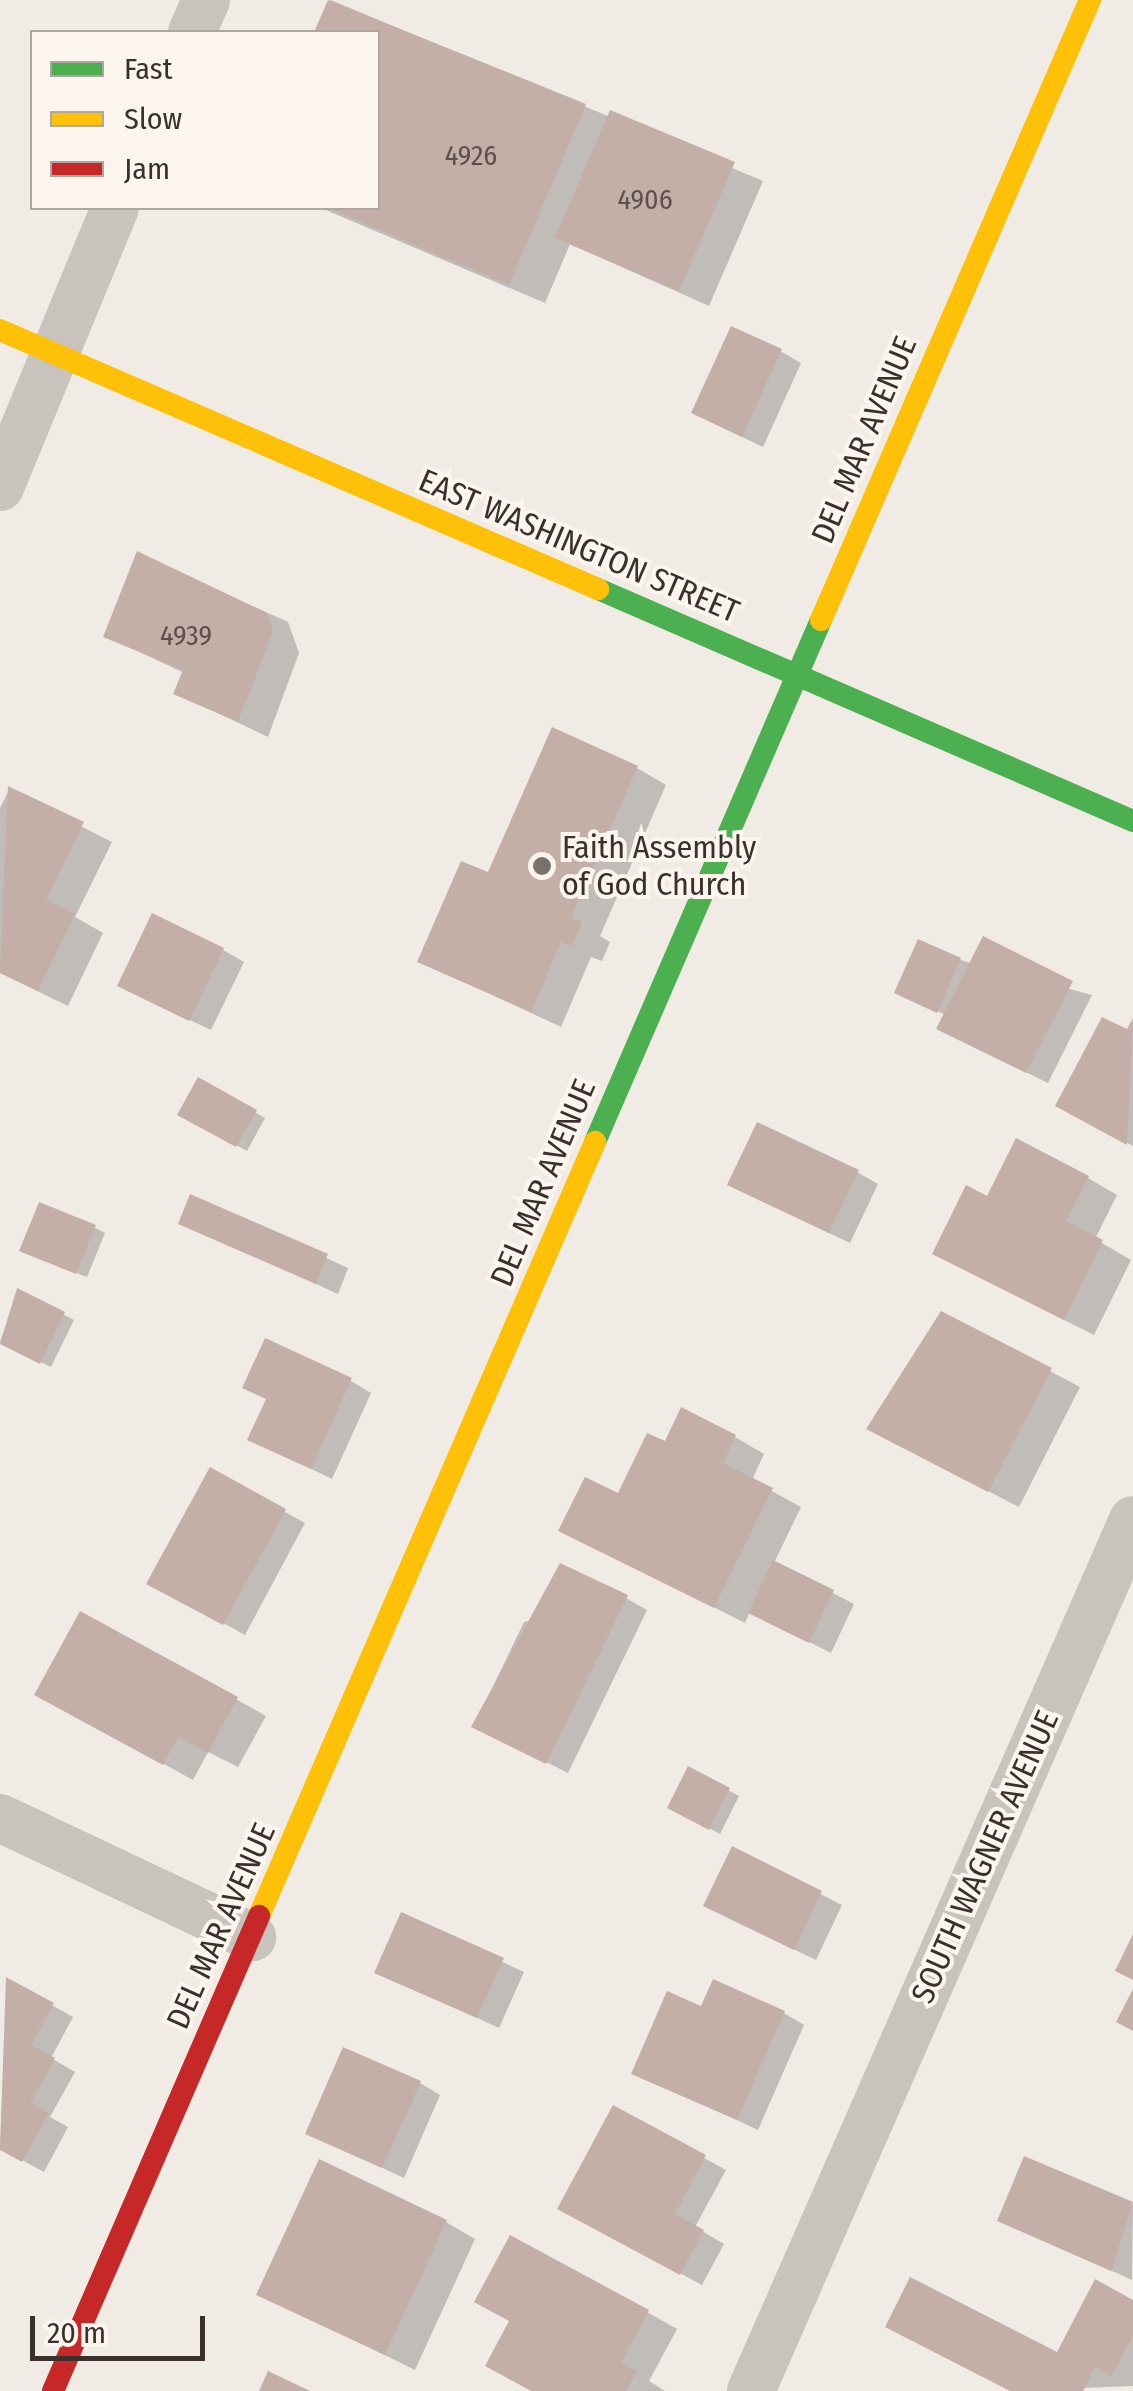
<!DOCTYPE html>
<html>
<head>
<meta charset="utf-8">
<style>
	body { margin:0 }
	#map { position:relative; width:1133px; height:2391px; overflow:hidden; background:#f0ebe5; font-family:"Fira Sans Condensed",sans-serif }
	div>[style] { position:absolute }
	.shadow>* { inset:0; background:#0003 }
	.building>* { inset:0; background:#c3afa7 }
	.street>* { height:48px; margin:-24px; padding:0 24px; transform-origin:24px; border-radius:24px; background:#c9c3be }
	.fast>* { height:22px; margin:-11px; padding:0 11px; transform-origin:11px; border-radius:11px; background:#4caf50 }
	.slow>* { height:22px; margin:-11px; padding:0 11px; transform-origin:11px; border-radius:11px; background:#ffc107 }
	.jam>* { height:22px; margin:-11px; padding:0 11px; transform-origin:11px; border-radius:11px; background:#c62828 }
	.dots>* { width:28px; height:28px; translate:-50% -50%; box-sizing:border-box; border:5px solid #fbf5ee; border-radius:50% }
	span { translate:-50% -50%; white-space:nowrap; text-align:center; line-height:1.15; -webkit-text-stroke:8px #fbf5ee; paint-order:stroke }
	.number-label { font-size:28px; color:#5d504a }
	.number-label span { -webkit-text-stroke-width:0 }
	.street-label { font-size:32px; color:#3b302b }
	.poi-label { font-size:32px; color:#3b302b }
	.left { translate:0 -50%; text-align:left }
	.legend { position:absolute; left:30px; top:30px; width:350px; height:180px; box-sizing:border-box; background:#fbf5ee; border:2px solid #aea6a0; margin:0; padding:12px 18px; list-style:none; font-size:30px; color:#3b302b }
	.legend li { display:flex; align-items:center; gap:20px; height:50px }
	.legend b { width:50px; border:2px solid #aea6a0 }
	.scale { position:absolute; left:30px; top:2316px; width:175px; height:45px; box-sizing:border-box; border:5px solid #3b302b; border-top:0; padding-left:12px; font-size:30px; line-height:35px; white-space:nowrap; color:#3b302b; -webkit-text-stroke:8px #fbf5ee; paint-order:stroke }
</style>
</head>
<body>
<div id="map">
	<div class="shadow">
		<i style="clip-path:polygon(331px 0,763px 181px,709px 306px,570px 244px,545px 303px,321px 208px,378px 208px,378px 32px,317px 32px)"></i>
		<i style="clip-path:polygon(780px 351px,801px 363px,763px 447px,715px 424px)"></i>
		<i style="clip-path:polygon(138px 555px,288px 622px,299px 653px,268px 737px,176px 693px,184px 673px,106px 636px)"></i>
		<i style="clip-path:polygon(637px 768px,666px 785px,600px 936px,610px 942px,602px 961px,591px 957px,561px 1027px,420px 961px,489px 875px)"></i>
		<i style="clip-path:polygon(9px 790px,112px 842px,75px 917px,103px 933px,68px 1006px,0 973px,0 808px)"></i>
		<i style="clip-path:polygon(223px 950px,244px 962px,211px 1030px,141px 997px)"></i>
		<i style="clip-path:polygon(960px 960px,1092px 995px,1048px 1083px,960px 1040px,946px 1015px,907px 998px)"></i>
		<i style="clip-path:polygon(1133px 1023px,1133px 1146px,1058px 1105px)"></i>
		<i style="clip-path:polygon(199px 1080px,265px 1118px,247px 1151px,180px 1114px)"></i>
		<i style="clip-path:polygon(857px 1172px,878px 1184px,850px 1243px,751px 1196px)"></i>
		<i style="clip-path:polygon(1088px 1178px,1117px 1195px,1095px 1239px,1131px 1260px,1094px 1335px,965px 1270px,988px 1199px)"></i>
		<i style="clip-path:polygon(192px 1197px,348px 1268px,338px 1294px,181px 1223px)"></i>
		<i style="clip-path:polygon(94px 1227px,105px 1233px,87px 1277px,32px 1256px)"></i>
		<i style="clip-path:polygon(18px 1291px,74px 1320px,51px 1367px,0 1342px)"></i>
		<i style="clip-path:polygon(942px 1314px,1080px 1387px,1019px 1507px,899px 1445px)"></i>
		<i style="clip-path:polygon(351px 1381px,371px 1393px,332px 1479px,250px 1439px)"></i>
		<i style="clip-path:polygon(735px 1437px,764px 1454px,752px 1480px,801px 1507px,774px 1563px,854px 1604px,831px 1653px,750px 1612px,745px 1623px,561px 1530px,619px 1496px,666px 1444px)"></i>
		<i style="clip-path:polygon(211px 1471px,305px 1523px,245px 1635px,150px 1583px)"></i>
		<i style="clip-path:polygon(626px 1598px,647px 1610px,568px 1773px,474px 1726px,524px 1622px)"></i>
		<i style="clip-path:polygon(236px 1699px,266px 1716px,238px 1767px,208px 1752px,193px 1780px,67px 1711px)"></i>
		<i style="clip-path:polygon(689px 1769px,739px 1796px,720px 1834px,670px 1807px)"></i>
		<i style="clip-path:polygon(734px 1850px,842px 1905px,816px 1960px,727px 1917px)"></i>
		<i style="clip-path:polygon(402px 1916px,524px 1972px,499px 2028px,378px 1972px)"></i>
		<i style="clip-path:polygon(7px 1980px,73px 2017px,51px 2058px,75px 2072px,50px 2117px,68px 2127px,44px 2172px,0 2148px)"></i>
		<i style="clip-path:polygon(702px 2009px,784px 2013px,804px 2025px,758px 2130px,634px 2072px)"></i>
		<i style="clip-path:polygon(420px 2083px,440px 2095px,404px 2178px,308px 2133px)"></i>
		<i style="clip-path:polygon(614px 2109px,726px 2170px,695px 2227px,724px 2244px,702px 2285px,581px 2220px)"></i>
		<i style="clip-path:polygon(1025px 2159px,1133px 2205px,1132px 2280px,1000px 2220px)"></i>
		<i style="clip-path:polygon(446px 2222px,475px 2239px,415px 2370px,260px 2294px)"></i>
		<i style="clip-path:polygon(1133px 2303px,1133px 2386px,1011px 2391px,1058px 2356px)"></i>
		<i style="clip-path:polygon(647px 2312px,677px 2329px,649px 2381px,665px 2391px,534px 2391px)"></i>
	</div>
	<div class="building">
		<i style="clip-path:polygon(328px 0,586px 104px,509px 285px,328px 208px,378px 208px,378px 32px,314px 32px)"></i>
		<i style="clip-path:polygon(610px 110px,735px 162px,679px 291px,555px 238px)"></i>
		<i style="clip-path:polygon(731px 326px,782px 349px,742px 437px,691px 413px)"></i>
		<i style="clip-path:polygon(137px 551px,267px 613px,273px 631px,238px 722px,173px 694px,183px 670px,103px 637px)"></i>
		<i style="clip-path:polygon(552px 727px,638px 766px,571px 918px,582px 922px,572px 946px,561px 942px,531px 1012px,417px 962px,461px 861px,488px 872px)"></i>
		<i style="clip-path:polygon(8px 786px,84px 822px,46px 900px,75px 914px,38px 991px,0 973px)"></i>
		<i style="clip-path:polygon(152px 913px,224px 948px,189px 1021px,117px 986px)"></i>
		<i style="clip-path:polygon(983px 936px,1073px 981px,1026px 1073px,936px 1029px)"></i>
		<i style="clip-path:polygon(918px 939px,961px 958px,937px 1013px,894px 993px)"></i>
		<i style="clip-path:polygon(1102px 1017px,1127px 1029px,1133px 1018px,1127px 1145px,1055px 1106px)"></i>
		<i style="clip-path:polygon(198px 1077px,257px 1110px,236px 1147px,177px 1115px)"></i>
		<i style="clip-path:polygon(757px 1122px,859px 1170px,829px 1233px,727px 1185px)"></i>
		<i style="clip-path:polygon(1016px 1138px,1089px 1176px,1066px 1221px,1103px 1240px,1064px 1320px,932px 1254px,966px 1185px,987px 1196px)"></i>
		<i style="clip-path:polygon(190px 1194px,328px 1254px,316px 1284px,178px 1224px)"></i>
		<i style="clip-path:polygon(39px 1202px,96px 1225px,76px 1274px,19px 1251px)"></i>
		<i style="clip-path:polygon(17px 1288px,65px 1312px,40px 1364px,0 1344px)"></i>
		<i style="clip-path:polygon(941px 1311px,1052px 1368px,988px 1492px,866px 1429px)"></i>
		<i style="clip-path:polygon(265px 1338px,352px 1378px,311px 1469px,247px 1440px,266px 1399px,242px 1388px)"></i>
		<i style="clip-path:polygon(681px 1407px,736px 1435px,723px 1463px,773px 1488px,714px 1608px,558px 1531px,585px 1477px,618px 1493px,647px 1433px,665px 1441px)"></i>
		<i style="clip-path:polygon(210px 1467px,286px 1509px,223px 1625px,146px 1584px)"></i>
		<i style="clip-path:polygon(773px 1560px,834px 1590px,809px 1643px,748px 1613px)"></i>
		<i style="clip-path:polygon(560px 1563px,628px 1595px,546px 1764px,471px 1727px)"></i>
		<i style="clip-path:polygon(80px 1611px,238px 1697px,208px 1753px,178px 1737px,163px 1765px,34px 1695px)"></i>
		<i style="clip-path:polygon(688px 1766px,730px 1788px,709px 1830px,667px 1808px)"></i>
		<i style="clip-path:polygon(732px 1846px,822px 1891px,794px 1950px,703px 1906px)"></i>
		<i style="clip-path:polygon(401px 1912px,504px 1958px,477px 2018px,374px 1973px)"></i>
		<i style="clip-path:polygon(1133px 1934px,1133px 1980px,1115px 1971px)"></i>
		<i style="clip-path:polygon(6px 1977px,54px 2003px,31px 2045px,55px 2058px,31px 2103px,49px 2113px,22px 2162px,0 2150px)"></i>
		<i style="clip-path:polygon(713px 1979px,785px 2011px,737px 2120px,631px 2074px,667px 1991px,701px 2006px)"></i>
		<i style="clip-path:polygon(1133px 1989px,1133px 2031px,1116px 2022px)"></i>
		<i style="clip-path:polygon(343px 2047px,421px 2081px,382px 2168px,305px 2134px)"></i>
		<i style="clip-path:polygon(613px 2105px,706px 2155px,675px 2214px,704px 2230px,680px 2275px,557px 2209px)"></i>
		<i style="clip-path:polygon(1024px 2156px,1133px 2202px,1111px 2271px,997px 2221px)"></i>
		<i style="clip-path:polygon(319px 2159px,447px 2220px,385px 2355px,256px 2295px)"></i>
		<i style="clip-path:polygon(510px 2235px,649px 2310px,621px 2363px,637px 2371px,626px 2391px,531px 2391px,485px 2366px,509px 2321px,474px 2302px)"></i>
		<i style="clip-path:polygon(910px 2277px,1057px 2352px,1095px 2279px,1133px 2300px,1133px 2335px,1112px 2376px,1095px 2367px,1083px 2391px,1010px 2391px,885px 2327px)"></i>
		<i style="clip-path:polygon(268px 2371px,310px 2391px,259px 2391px)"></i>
	</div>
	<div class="street">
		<i style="left:192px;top:32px;width:35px;rotate:-66deg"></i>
		<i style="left:0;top:487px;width:302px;rotate:-67.6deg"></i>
		<i style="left:0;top:1818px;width:279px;rotate:25.3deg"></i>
		<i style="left:751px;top:2391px;width:951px;rotate:-66.32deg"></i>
	</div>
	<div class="fast">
		<i style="left:598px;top:589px;width:583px;rotate:23.44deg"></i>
		<i style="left:595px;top:1142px;width:569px;rotate:-66.59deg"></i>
	</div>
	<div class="slow">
		<i style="left:0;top:330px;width:652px;rotate:23.42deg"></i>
		<i style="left:821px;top:620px;width:676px;rotate:-66.55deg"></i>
		<i style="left:259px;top:1916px;width:844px;rotate:-66.53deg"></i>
	</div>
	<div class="jam">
		<i style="left:53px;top:2391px;width:518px;rotate:-66.55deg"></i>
	</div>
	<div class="dots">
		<i style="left:542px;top:866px;background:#7a716c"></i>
	</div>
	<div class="number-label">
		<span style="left:471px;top:156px">4926</span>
		<span style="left:645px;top:200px">4906</span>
		<span style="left:186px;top:636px">4939</span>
	</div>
	<div class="street-label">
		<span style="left:864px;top:440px;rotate:-67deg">DEL MAR AVENUE</span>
		<span style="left:579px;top:546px;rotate:23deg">EAST WASHINGTON STREET</span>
		<span style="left:543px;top:1183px;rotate:-67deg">DEL MAR AVENUE</span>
		<span style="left:985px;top:1857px;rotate:-66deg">SOUTH WAGNER AVENUE</span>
		<span style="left:221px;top:1926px;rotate:-66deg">DEL MAR AVENUE</span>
	</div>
	<div class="poi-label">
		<span class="left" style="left:562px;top:866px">Faith Assembly<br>of God Church</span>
	</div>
	<ul class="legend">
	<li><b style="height:12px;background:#4caf50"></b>Fast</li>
	<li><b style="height:12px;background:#ffc107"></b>Slow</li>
	<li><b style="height:12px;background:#c62828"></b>Jam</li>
	</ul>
	<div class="scale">20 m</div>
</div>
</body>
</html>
